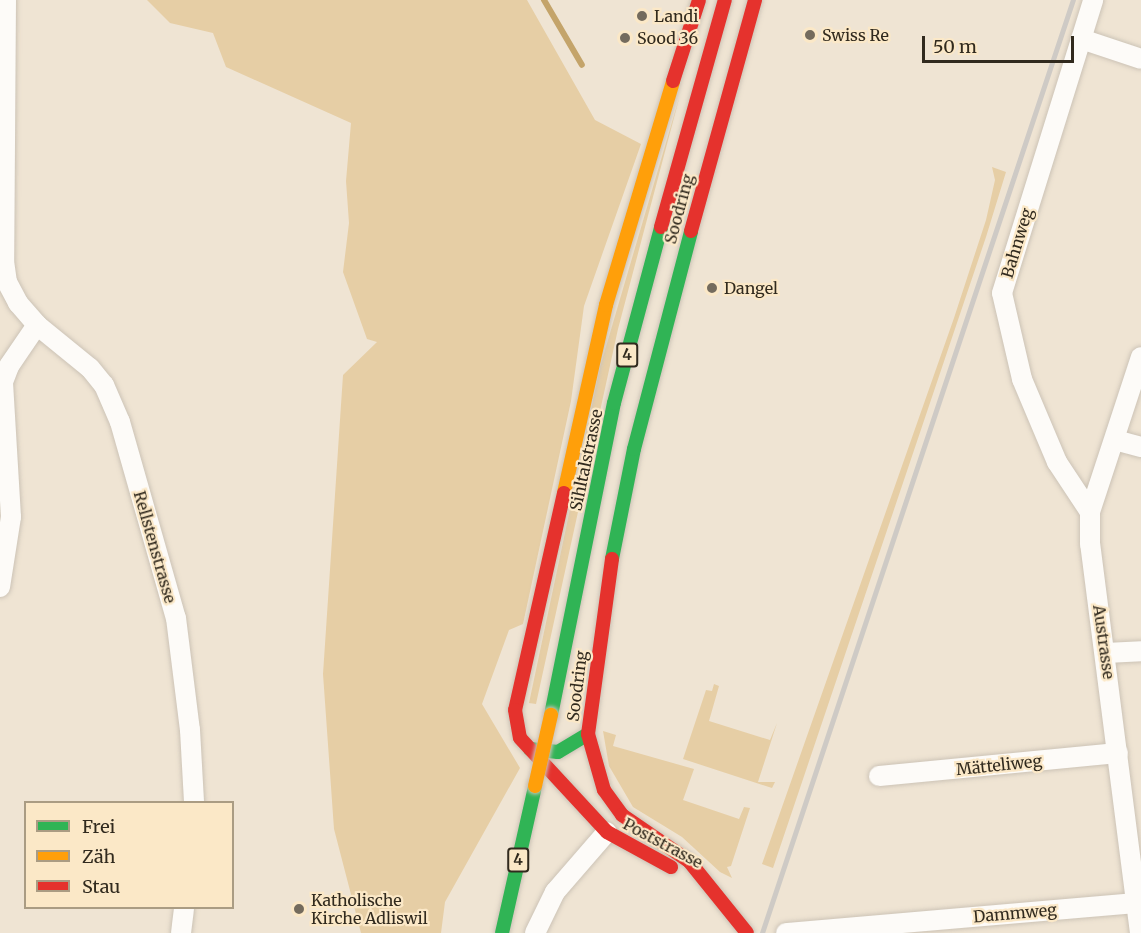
<!DOCTYPE html>
<html>
<head>
<meta charset="utf-8">
<style>
	body { margin:0 }
	#map { position:relative; width:1141px; height:933px; overflow:hidden; background:#efe4d3; font-family:Merriweather,serif }
	div>[style] { position:absolute }
	.green>* { inset:0; background:#e6cea5 }
	.stream>* { height:6px; margin:-3px; padding:0 3px; transform-origin:3px; border-radius:3px; background:#c4a46a }
	.roads { filter:drop-shadow(0 0 2px #ccc3b6) drop-shadow(0 0 2px #ccc3b6) }
	.street>* { height:20px; margin:-10px; padding:0 10px; transform-origin:10px; border-radius:10px; background:#fdfbf8 }
	.fast>* { height:14px; margin:-7px; padding:0 7px; transform-origin:7px; border-radius:7px; background:#30b455 }
	.slow>* { height:14px; margin:-7px; padding:0 7px; transform-origin:7px; border-radius:7px; background:#ff9f0a }
	.jam>* { height:14px; margin:-7px; padding:0 7px; transform-origin:7px; border-radius:7px; background:#e5322d }
	.rail>* { height:4.5px; margin:-2.25px; padding:0 2.25px; transform-origin:2.25px; border-radius:2.25px; background:#cecac5 }
	.bridges { filter:drop-shadow(0 0 2px #ccc3b6) drop-shadow(0 0 2px #ccc3b6) }
	.slow-bridge>* { height:14px; margin:-7px; padding:0 7px; transform-origin:7px; border-radius:7px; background:#ff9f0a }
	.dots>* { width:16px; height:16px; translate:-50% -50%; box-sizing:border-box; border:3px solid #fbe8c7; border-radius:50% }
	span { translate:-50% -50%; white-space:nowrap; text-align:center; line-height:1.15; -webkit-text-stroke:4.5px #fbe8c7; paint-order:stroke }
	.shield-label span { padding:2px 4px; background:#fbe8c7; border:2px solid; border-radius:4px; -webkit-text-stroke-width:0 }
	.shield-label { font-size:15px; color:#312a1e; font-weight:700 }
	.poi-label { font-size:16px; color:#312a1e }
	.left { translate:0 -50%; text-align:left }
	.street-label { font-size:16px; color:#312a1e }
	.legend { position:absolute; left:24px; top:801px; width:210px; height:108px; box-sizing:border-box; background:#fbe8c7; border:2px solid #aa9c83; margin:0; padding:8px 10px; list-style:none; font-size:18px; color:#312a1e }
	.legend li { display:flex; align-items:center; gap:12px; height:30px }
	.legend b { width:30px; border:2px solid #aa9c83 }
	.scale { position:absolute; left:922px; top:36px; width:152px; height:27px; box-sizing:border-box; border:3px solid #312a1e; border-top:0; padding-left:8px; font-size:18px; line-height:21px; white-space:nowrap; color:#312a1e; -webkit-text-stroke:4px #fbe8c7; paint-order:stroke }
</style>
</head>
<body>
<div id="map">
	<div class="green">
		<i style="clip-path:polygon(147px 0,527px 0,595px 120px,641px 144px,584px 306px,571px 401px,523px 624px,509px 630px,482px 704px,520px 768px,445px 902px,441px 933px,361px 933px,334px 829px,323px 674px,343px 375px,377px 342px,367px 339px,343px 272px,349px 223px,346px 181px,351px 123px,226px 67px,213px 33px,170px 23px)"></i>
		<i style="clip-path:polygon(680px 95px,618px 329px,536px 704px,529px 703px,600px 367px)"></i>
		<i style="clip-path:polygon(992px 167px,1006px 172px,986px 237px,773px 868px,762px 864px,954px 318px,986px 220px,995px 180px)"></i>
		<i style="clip-path:polygon(714px 684px,719px 686px,709px 721px,770px 740px,777px 723px,758px 782px,775px 782px,772px 788px,683px 759px,706px 690px,712px 691px)"></i>
		<i style="clip-path:polygon(603px 731px,616px 735px,613px 746px,694px 769px,683px 800px,739px 819px,744px 807px,750px 808px,731px 866px,727px 867px,732px 878px,720px 872px,682px 837px,633px 807px,609px 766px)"></i>
	</div>
	<div class="stream">
		<i style="left:544px;top:0;width:75px;rotate:59.7deg"></i>
	</div>
	<div class="roads">
		<div class="street">
			<i style="left:6px;top:0;width:261px;rotate:90.4deg"></i>
			<i style="left:4px;top:261px;width:21px;rotate:82deg"></i>
			<i style="left:7px;top:282px;width:24px;rotate:62deg"></i>
			<i style="left:18px;top:303px;width:29px;rotate:49deg"></i>
			<i style="left:37px;top:325px;width:68px;rotate:39.1deg"></i>
			<i style="left:90px;top:368px;width:22px;rotate:51deg"></i>
			<i style="left:104px;top:385px;width:40px;rotate:66.6deg"></i>
			<i style="left:120px;top:422px;width:204px;rotate:74.1deg"></i>
			<i style="left:176px;top:618px;width:113px;rotate:82.9deg"></i>
			<i style="left:190px;top:730px;width:72px;rotate:86.8deg"></i>
			<i style="left:1081px;top:39px;width:63px;rotate:18.4deg"></i>
			<i style="left:1115px;top:440px;width:27px;rotate:15deg"></i>
			<i style="left:1090px;top:512px;width:60px;rotate:-123.4deg"></i>
			<i style="left:1057px;top:462px;width:90px;rotate:-112.9deg"></i>
			<i style="left:1022px;top:379px;width:88px;rotate:-103.1deg"></i>
			<i style="left:1002px;top:293px;width:307px;rotate:-72.7deg"></i>
			<i style="left:0;top:587px;width:71px;rotate:-81.1deg"></i>
			<i style="left:11px;top:517px;width:135px;rotate:-93.4deg"></i>
			<i style="left:3px;top:382px;width:17px;rotate:-69deg"></i>
			<i style="left:9px;top:366px;width:50px;rotate:-55.7deg"></i>
			<i style="left:1106px;top:653px;width:35px;rotate:-3deg"></i>
			<i style="left:879px;top:776px;width:240px;rotate:-5.5deg"></i>
			<i style="left:181px;top:933px;width:25px;rotate:-83deg"></i>
			<i style="left:535px;top:933px;width:46px;rotate:-64deg"></i>
			<i style="left:555px;top:892px;width:79px;rotate:-49.1deg"></i>
			<i style="left:786px;top:933px;width:350px;rotate:-4.9deg"></i>
			<i style="left:1140px;top:933px;width:392px;rotate:-97.3deg"></i>
			<i style="left:1090px;top:544px;width:32px;rotate:-90deg"></i>
			<i style="left:1090px;top:512px;width:163px;rotate:-71.8deg"></i>
		</div>
		<div class="fast">
			<i style="left:612px;top:559px;width:112px;rotate:-78.7deg"></i>
			<i style="left:634px;top:449px;width:225px;rotate:-75.3deg"></i>
			<i style="left:551px;top:715px;width:318px;rotate:-78.6deg"></i>
			<i style="left:614px;top:403px;width:182px;rotate:-75deg"></i>
			<i style="left:530px;top:749px;width:28px;rotate:6deg"></i>
			<i style="left:558px;top:752px;width:35px;rotate:-31deg"></i>
			<i style="left:502px;top:933px;width:151px;rotate:-77.3deg"></i>
		</div>
		<div class="slow">
			<i style="left:564px;top:493px;width:193px;rotate:-77.4deg"></i>
			<i style="left:606px;top:305px;width:234px;rotate:-73.3deg"></i>
		</div>
		<div class="jam">
			<i style="left:673px;top:81px;width:85px;rotate:-72.2deg"></i>
			<i style="left:661px;top:227px;width:236px;rotate:-74.3deg"></i>
			<i style="left:691px;top:231px;width:240px;rotate:-74.5deg"></i>
			<i style="left:564px;top:493px;width:222px;rotate:102.7deg"></i>
			<i style="left:515px;top:710px;width:28px;rotate:80deg"></i>
			<i style="left:520px;top:738px;width:128px;rotate:47.2deg"></i>
			<i style="left:607px;top:832px;width:73px;rotate:28.7deg"></i>
			<i style="left:612px;top:559px;width:177px;rotate:97.8deg"></i>
			<i style="left:588px;top:734px;width:58px;rotate:74.1deg"></i>
			<i style="left:604px;top:790px;width:31px;rotate:54deg"></i>
			<i style="left:622px;top:815px;width:81px;rotate:34.5deg"></i>
			<i style="left:689px;top:861px;width:92px;rotate:51.1deg"></i>
		</div>
	</div>
	<div class="rail">
		<i style="left:762px;top:933px;width:983px;rotate:-71.57deg"></i>
	</div>
	<div class="bridges">
		<div class="slow-bridge">
			<i style="left:535px;top:786px;width:73px;rotate:-77.3deg"></i>
		</div>
	</div>
	<div class="dots">
		<i style="left:642px;top:16px;background:#746b5d"></i>
		<i style="left:810px;top:35px;background:#746b5d"></i>
		<i style="left:625px;top:38px;background:#746b5d"></i>
		<i style="left:712px;top:288px;background:#746b5d"></i>
		<i style="left:299px;top:909px;background:#746b5d"></i>
	</div>
	<div class="shield-label">
		<span style="left:627px;top:355px">4</span>
		<span style="left:518px;top:860px">4</span>
	</div>
	<div class="poi-label">
		<span class="left" style="left:654px;top:16px">Landi</span>
		<span class="left" style="left:822px;top:35px">Swiss Re</span>
		<span class="left" style="left:637px;top:38px">Sood 36</span>
		<span class="left" style="left:724px;top:288px">Dangel</span>
		<span class="left" style="left:311px;top:909px">Katholische<br>Kirche Adliswil</span>
	</div>
	<div class="street-label">
		<span style="left:679px;top:209px;rotate:-75deg">Soodring</span>
		<span style="left:1017px;top:243px;rotate:-73deg">Bahnweg</span>
		<span style="left:586px;top:460px;rotate:-78deg">Sihltalstrasse</span>
		<span style="left:155px;top:547px;rotate:74deg">Rellstenstrasse</span>
		<span style="left:1104px;top:642px;rotate:82deg">Austrasse</span>
		<span style="left:577px;top:686px;rotate:-83deg">Soodring</span>
		<span style="left:999px;top:765px;rotate:-6deg">Mätteliweg</span>
		<span style="left:663px;top:843px;rotate:28deg">Poststrasse</span>
		<span style="left:1015px;top:913px;rotate:-5deg">Dammweg</span>
	</div>
	<ul class="legend">
	<li><b style="height:8px;background:#30b455"></b>Frei</li>
	<li><b style="height:8px;background:#ff9f0a"></b>Zäh</li>
	<li><b style="height:8px;background:#e5322d"></b>Stau</li>
	</ul>
	<div class="scale">50 m</div>
</div>
</body>
</html>
